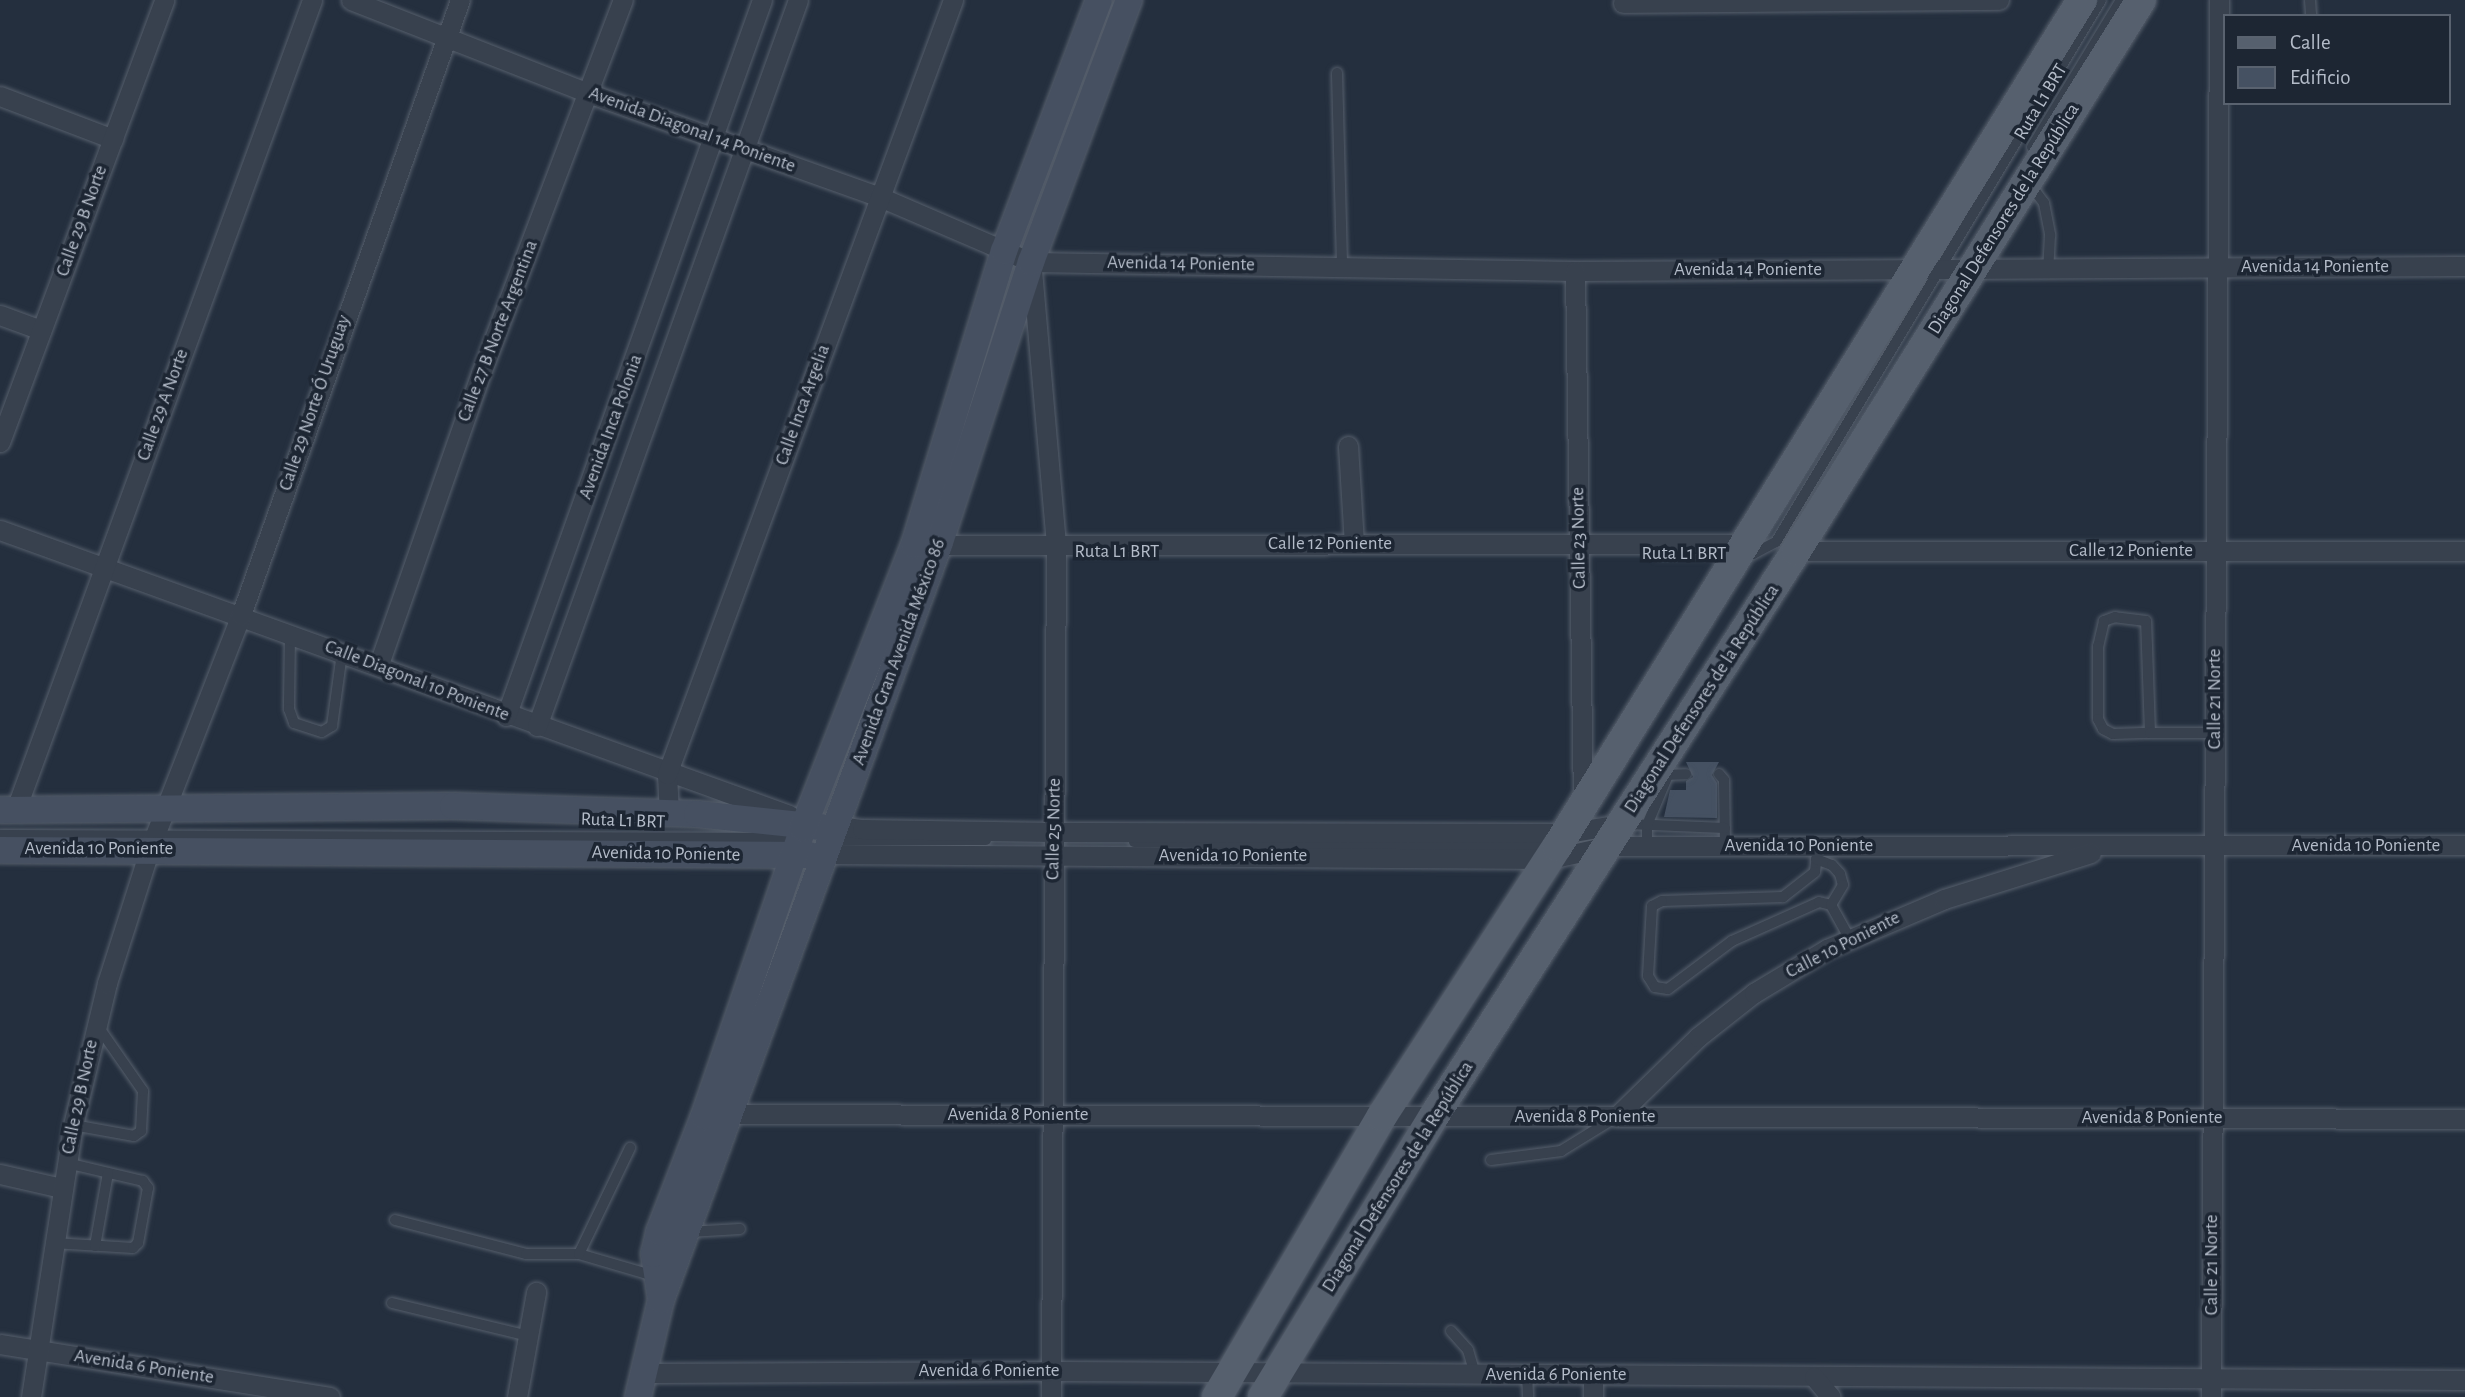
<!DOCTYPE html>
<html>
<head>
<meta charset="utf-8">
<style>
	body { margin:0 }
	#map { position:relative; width:2465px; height:1397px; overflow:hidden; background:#242f3e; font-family:"Alegreya Sans",sans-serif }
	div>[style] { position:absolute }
	.building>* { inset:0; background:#455162 }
	.roads { filter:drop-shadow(0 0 2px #565f6c) drop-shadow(0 0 2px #565f6c) }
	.lane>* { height:10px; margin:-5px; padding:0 5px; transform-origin:5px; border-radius:5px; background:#38414e }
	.street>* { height:19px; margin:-9.5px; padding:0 9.5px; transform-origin:9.5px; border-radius:9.5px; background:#38414e }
	.secondary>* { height:26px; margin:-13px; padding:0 13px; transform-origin:13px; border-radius:13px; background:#465061 }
	.primary>* { height:30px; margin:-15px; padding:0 15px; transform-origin:15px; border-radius:15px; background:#56606e }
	span { translate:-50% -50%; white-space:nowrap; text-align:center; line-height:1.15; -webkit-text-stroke:7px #1d2633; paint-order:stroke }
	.street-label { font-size:19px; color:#b4bcc9 }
	.legend { position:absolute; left:2223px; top:14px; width:228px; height:91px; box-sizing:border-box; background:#1d2633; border:2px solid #59626f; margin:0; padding:9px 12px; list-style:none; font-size:21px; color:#b4bcc9 }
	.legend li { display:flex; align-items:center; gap:14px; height:35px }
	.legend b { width:35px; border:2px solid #59626f }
</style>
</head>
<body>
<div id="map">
	<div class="building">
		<i style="clip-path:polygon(1686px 762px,1719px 762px,1712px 775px,1717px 783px,1717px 818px,1664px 817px,1670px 790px,1686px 790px,1686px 781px,1693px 777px)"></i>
	</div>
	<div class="roads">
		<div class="lane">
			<i style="left:2310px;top:0;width:16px;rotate:86deg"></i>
			<i style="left:1337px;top:73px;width:194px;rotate:88.5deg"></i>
			<i style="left:2032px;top:147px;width:172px;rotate:-58.8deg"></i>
			<i style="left:2029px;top:183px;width:25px;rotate:53deg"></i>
			<i style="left:2044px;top:203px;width:33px;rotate:79deg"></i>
			<i style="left:2050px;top:235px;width:33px;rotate:93deg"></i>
			<i style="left:1657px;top:554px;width:96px"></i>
			<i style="left:1753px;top:554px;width:26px;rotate:-28deg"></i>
			<i style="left:1776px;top:542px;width:632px;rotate:-59.05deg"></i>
			<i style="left:290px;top:633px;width:76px;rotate:90.8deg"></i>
			<i style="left:289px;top:709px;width:15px;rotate:70deg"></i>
			<i style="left:294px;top:723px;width:29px;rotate:18deg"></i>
			<i style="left:322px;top:732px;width:12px;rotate:-31deg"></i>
			<i style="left:332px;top:726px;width:74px;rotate:-82.2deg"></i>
			<i style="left:2150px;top:733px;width:112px;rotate:-92deg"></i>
			<i style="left:2146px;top:621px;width:31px;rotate:-173deg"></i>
			<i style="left:2115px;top:617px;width:12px;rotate:160deg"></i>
			<i style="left:2104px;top:621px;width:26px;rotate:103deg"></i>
			<i style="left:2098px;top:646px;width:73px;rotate:90deg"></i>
			<i style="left:2098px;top:719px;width:11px;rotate:63deg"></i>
			<i style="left:2103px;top:729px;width:11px;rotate:27deg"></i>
			<i style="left:2113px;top:734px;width:37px;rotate:-2deg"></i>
			<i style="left:2150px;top:733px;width:65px"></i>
			<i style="left:1719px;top:774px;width:8px;rotate:50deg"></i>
			<i style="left:1724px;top:780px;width:66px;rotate:89.1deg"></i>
			<i style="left:1662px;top:775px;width:24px;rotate:-2deg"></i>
			<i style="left:1628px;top:824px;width:97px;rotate:2.4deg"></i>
			<i style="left:0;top:835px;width:797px;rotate:0.22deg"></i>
			<i style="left:833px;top:840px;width:153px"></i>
			<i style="left:1134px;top:842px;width:416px;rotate:0.7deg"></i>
			<i style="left:1647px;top:846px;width:21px;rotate:-90deg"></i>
			<i style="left:1647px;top:825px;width:54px;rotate:-67.2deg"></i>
			<i style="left:1818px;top:847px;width:25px;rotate:97deg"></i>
			<i style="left:1815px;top:872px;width:41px;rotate:142deg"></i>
			<i style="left:1783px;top:897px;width:121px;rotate:178.1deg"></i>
			<i style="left:1662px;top:901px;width:11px;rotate:153deg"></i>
			<i style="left:1652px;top:906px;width:70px;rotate:93.3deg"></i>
			<i style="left:1648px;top:976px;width:13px;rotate:58deg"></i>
			<i style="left:1655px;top:987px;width:13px;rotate:9deg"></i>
			<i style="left:1668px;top:989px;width:80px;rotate:-36.9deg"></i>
			<i style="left:1732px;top:941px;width:95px;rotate:-24.1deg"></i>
			<i style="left:1819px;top:902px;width:12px;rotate:14deg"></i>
			<i style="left:1831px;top:905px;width:38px;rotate:61deg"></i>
			<i style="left:1816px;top:859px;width:17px;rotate:21deg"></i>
			<i style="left:1832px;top:865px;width:12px;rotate:48deg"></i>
			<i style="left:1840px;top:874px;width:11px;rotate:75deg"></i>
			<i style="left:1843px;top:885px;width:23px;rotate:121deg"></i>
			<i style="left:73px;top:1125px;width:62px;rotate:10.2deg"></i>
			<i style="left:134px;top:1136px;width:9px;rotate:-36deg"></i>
			<i style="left:141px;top:1131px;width:40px;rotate:-87.1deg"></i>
			<i style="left:143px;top:1091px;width:80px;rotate:-124.9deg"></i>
			<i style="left:1491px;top:1160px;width:71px;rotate:-7.3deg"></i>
			<i style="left:1561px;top:1151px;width:61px;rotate:-31.6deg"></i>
			<i style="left:395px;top:1220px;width:135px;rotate:14.5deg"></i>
			<i style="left:526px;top:1254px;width:53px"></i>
			<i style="left:579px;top:1254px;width:78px;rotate:16.3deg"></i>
			<i style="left:689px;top:1232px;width:51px;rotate:-3.4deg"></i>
			<i style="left:54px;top:1243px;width:79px;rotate:3.6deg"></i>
			<i style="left:133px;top:1248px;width:7px;rotate:-45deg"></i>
			<i style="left:138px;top:1243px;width:56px;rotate:-79.7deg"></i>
			<i style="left:148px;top:1188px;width:9px;rotate:-126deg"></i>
			<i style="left:143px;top:1181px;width:79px;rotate:-166.8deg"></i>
			<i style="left:95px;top:1246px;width:74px;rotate:-79.9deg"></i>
			<i style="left:579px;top:1254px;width:118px;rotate:-64.3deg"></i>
			<i style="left:392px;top:1303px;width:140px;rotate:13.6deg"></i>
			<i style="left:1451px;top:1331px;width:25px;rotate:48deg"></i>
			<i style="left:1468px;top:1350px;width:26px;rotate:74deg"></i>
			<i style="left:1527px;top:1375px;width:22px;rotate:87deg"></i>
		</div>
		<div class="street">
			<i style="left:351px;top:0;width:255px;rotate:21.4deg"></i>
			<i style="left:588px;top:93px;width:310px;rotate:19.6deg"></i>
			<i style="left:880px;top:197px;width:164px;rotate:23.3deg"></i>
			<i style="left:1031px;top:262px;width:544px;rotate:0.95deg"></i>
			<i style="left:1575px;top:271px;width:890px;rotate:-0.32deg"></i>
			<i style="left:1623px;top:3px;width:376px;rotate:-0.5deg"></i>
			<i style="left:0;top:96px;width:121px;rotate:20.8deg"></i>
			<i style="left:1032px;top:270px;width:276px;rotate:85deg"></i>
			<i style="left:1056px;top:545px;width:852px;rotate:90.34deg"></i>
			<i style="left:1575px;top:271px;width:531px;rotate:89.14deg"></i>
			<i style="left:0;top:315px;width:44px;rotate:20.1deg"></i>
			<i style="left:0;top:442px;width:471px;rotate:-69.6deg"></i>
			<i style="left:1348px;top:446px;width:98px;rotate:86.5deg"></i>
			<i style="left:0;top:530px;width:839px;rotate:19.86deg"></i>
			<i style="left:928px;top:545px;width:818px;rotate:-0.07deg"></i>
			<i style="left:1796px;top:551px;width:669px"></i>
			<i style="left:379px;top:664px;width:308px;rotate:-70.7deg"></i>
			<i style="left:481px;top:373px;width:399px;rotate:-69.2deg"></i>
			<i style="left:506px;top:716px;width:760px;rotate:-70.33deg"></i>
			<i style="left:537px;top:726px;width:771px;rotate:-70.23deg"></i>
			<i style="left:16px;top:809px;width:861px;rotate:-69.9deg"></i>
			<i style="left:669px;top:813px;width:39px;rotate:-93deg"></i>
			<i style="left:667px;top:774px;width:825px;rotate:-69.72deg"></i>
			<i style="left:825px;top:824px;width:37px;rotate:8deg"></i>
			<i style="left:862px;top:829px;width:192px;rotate:0.9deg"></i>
			<i style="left:1054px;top:832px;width:512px;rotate:0.11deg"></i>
			<i style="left:1566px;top:833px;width:57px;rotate:-9.1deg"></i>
			<i style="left:825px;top:854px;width:725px;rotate:0.4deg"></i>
			<i style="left:1550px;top:859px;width:59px;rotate:-12.6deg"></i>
			<i style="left:1608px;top:846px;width:857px;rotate:-0.07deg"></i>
			<i style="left:719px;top:1114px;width:1746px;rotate:0.16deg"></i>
			<i style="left:1616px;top:1117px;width:115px;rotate:-44.3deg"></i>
			<i style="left:1698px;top:1037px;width:71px;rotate:-38.2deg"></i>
			<i style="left:1754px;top:993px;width:85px;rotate:-31.1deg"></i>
			<i style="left:1827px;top:949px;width:127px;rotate:-23.1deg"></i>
			<i style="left:1944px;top:899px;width:154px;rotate:-17.4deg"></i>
			<i style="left:0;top:1174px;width:63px;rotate:12.9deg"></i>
			<i style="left:0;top:1344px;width:334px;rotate:9.1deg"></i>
			<i style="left:647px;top:1373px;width:404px;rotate:-0.3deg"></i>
			<i style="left:1051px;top:1371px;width:1414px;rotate:0.36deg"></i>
			<i style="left:1814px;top:1377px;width:26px;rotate:50deg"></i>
			<i style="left:31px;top:1397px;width:275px;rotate:-81.2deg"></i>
			<i style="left:73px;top:1125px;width:146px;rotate:-76.5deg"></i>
			<i style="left:107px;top:983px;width:142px;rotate:-72.3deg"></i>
			<i style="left:150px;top:848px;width:250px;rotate:-68.7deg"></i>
			<i style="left:241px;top:615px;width:653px;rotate:-70.4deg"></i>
			<i style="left:517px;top:1397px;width:107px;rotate:-79.7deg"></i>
			<i style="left:1593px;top:1397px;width:22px;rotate:-90deg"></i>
			<i style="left:2211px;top:1397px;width:1397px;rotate:-89.67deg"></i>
		</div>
		<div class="secondary">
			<i style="left:0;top:810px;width:453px;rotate:-0.5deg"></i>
			<i style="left:453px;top:806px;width:244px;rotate:1.9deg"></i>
			<i style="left:697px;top:814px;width:125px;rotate:6deg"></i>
			<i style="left:0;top:850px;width:809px;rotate:0.35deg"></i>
			<i style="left:661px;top:1300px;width:47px;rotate:-98.7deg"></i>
			<i style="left:654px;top:1254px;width:23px;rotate:-77deg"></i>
			<i style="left:659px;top:1232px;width:124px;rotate:-68.8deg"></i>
			<i style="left:704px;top:1116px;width:305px;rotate:-71deg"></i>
			<i style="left:803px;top:828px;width:304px;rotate:-68.6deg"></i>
			<i style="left:914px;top:545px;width:307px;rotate:-73deg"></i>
			<i style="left:1004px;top:251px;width:268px;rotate:-69.3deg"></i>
			<i style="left:638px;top:1397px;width:100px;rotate:-76.7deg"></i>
			<i style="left:661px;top:1300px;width:805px;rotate:-69.79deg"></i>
			<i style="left:939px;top:545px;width:298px;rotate:-72deg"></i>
			<i style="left:1031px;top:262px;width:280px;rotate:-69.5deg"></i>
		</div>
		<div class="primary">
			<i style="left:1217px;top:1397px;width:326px;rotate:-59.6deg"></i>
			<i style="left:1382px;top:1116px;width:321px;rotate:-57deg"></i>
			<i style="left:1557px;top:847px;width:997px;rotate:-58.21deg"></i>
			<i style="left:1263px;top:1397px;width:329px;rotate:-58.7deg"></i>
			<i style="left:1434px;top:1116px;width:671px;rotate:-57.35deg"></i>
			<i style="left:1796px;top:551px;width:650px;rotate:-57.95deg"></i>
		</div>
	</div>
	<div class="street-label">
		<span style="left:2041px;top:102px;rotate:-59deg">Ruta L1 BRT</span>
		<span style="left:692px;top:130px;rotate:20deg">Avenida Diagonal 14 Poniente</span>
		<span style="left:2004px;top:219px;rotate:-58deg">Diagonal Defensores de la República</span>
		<span style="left:82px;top:221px;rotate:-70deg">Calle 29 B Norte</span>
		<span style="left:1181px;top:264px;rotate:1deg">Avenida 14 Poniente</span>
		<span style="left:2315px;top:267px">Avenida 14 Poniente</span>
		<span style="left:1748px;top:270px">Avenida 14 Poniente</span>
		<span style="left:498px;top:331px;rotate:-69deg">Calle 27 B Norte Argentina</span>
		<span style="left:315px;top:403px;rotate:-71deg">Calle 29 Norte Ó Uruguay</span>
		<span style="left:163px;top:405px;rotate:-70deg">Calle 29 A Norte</span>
		<span style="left:803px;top:405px;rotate:-70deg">Calle Inca Argelia</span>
		<span style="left:611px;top:427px;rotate:-70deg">Avenida Inca Polonia</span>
		<span style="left:1579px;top:538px;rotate:-91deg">Calle 23 Norte</span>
		<span style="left:1330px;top:544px">Calle 12 Poniente</span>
		<span style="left:2131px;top:551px">Calle 12 Poniente</span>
		<span style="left:1117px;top:552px">Ruta L1 BRT</span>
		<span style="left:1684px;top:554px">Ruta L1 BRT</span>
		<span style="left:899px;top:652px;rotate:-70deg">Avenida Gran Avenida México 86</span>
		<span style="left:417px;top:681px;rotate:21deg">Calle Diagonal 10 Poniente</span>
		<span style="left:1702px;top:699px;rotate:-57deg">Diagonal Defensores de la República</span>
		<span style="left:2215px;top:699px;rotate:-90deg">Calle 21 Norte</span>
		<span style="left:623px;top:821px;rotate:2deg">Ruta L1 BRT</span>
		<span style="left:1054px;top:829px;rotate:-89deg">Calle 25 Norte</span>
		<span style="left:1799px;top:846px">Avenida 10 Poniente</span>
		<span style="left:2366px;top:846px">Avenida 10 Poniente</span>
		<span style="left:99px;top:849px">Avenida 10 Poniente</span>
		<span style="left:666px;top:854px;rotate:1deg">Avenida 10 Poniente</span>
		<span style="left:1233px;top:856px">Avenida 10 Poniente</span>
		<span style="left:1843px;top:945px;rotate:-27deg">Calle 10 Poniente</span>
		<span style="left:80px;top:1097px;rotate:-78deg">Calle 29 B Norte</span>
		<span style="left:1018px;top:1115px">Avenida 8 Poniente</span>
		<span style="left:1585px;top:1117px">Avenida 8 Poniente</span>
		<span style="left:2152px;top:1118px">Avenida 8 Poniente</span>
		<span style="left:1398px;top:1177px;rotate:-58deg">Diagonal Defensores de la República</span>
		<span style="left:2212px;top:1265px;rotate:-90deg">Calle 21 Norte</span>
		<span style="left:144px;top:1367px;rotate:9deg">Avenida 6 Poniente</span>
		<span style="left:989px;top:1371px">Avenida 6 Poniente</span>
		<span style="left:1556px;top:1375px">Avenida 6 Poniente</span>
	</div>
	<ul class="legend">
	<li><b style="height:9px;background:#56606e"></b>Calle</li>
	<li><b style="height:19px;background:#455162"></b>Edificio</li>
	</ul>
</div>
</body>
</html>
